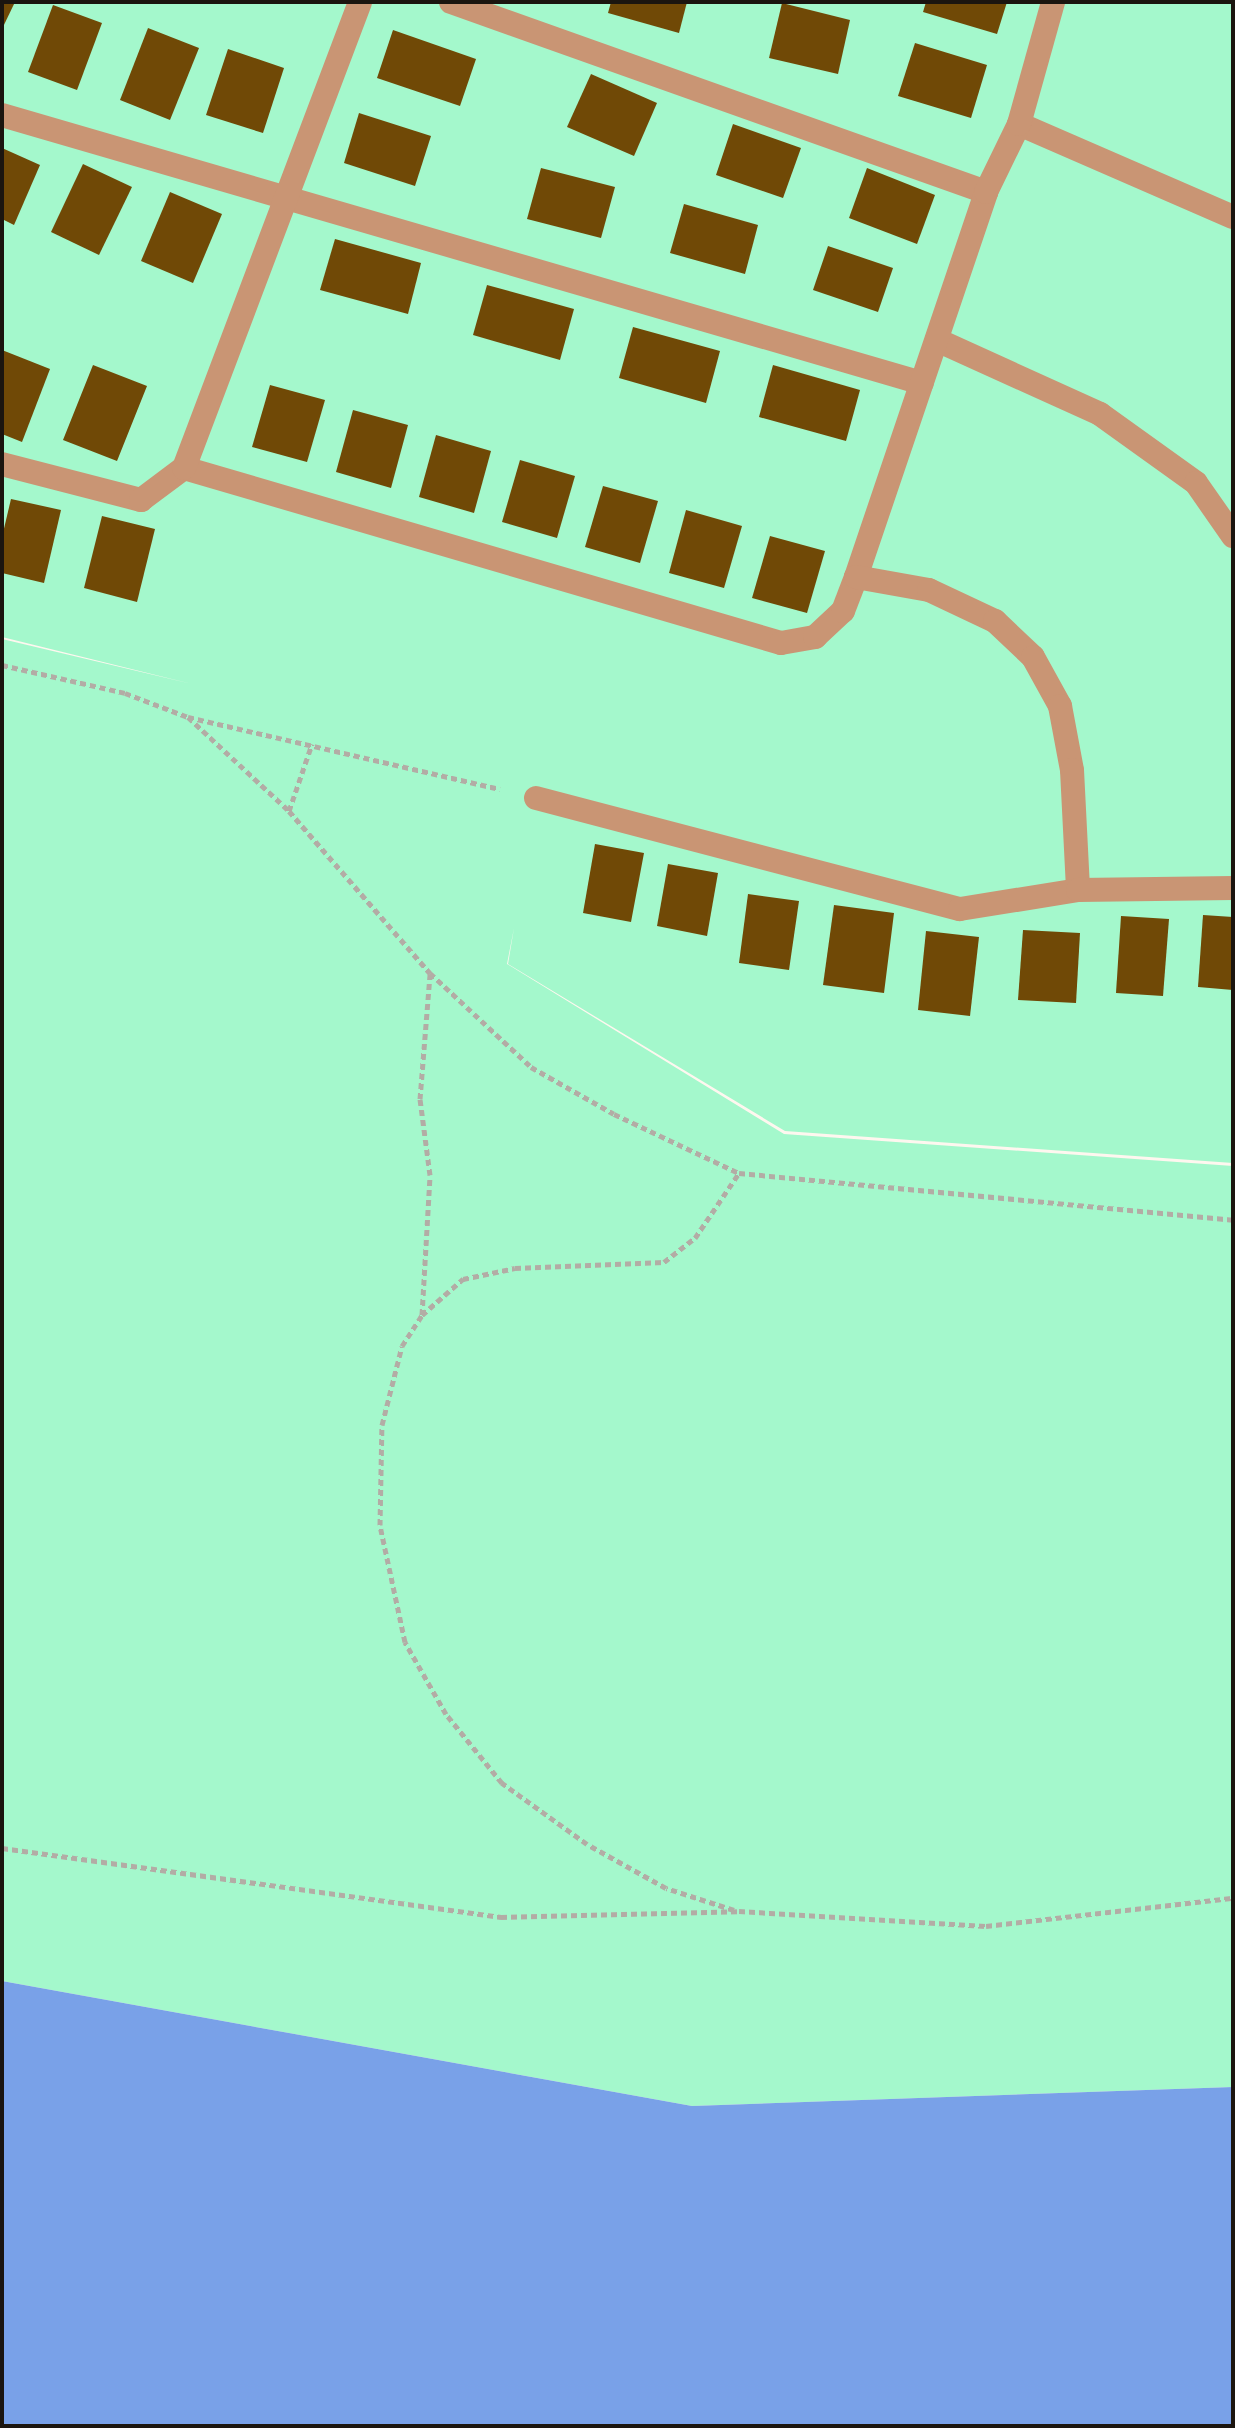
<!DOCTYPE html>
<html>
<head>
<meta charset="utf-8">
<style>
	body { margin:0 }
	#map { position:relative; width:1235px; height:2428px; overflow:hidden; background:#fef7ef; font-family:"Source Serif 4",serif }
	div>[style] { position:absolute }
	.green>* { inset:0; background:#a4f8cc }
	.water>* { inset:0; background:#79a1e8 }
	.building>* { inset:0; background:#704906 }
	.path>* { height:5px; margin-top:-2.5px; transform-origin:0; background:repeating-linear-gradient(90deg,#b3aca5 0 6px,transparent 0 10px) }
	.minor>* { height:24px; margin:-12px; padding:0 12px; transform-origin:12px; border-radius:12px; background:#c99574 }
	span { translate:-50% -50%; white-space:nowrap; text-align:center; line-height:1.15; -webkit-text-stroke:8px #fff; paint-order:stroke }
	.frame { position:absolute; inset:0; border:4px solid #1b150f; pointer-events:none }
</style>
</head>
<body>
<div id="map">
	<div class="green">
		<i style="clip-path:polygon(2px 2px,1233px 2px,1233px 1163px,785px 1131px,508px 964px,514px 928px,507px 964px,784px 1134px,1233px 1166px,1233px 2087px,692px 2106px,2px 1981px,2px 639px,192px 684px,2px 637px)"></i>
	</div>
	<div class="water">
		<i style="clip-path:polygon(2px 1981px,692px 2106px,1233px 2087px,1233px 2426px,2px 2426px)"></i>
	</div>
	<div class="building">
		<i style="clip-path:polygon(2px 2px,15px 2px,2px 29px)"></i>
		<i style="clip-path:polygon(611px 2px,687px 2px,679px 33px,608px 13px)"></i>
		<i style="clip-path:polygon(926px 2px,1007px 2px,997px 34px,923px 12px)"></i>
		<i style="clip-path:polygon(782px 3px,850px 20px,838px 74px,769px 58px)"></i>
		<i style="clip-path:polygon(53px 5px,102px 23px,77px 90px,28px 72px)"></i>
		<i style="clip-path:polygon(148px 28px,199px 48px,170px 120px,120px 100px)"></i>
		<i style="clip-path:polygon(393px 30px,476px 59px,460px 106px,377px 78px)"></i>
		<i style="clip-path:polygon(915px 43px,987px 65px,971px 118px,898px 96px)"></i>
		<i style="clip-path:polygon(228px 49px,284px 68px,263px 133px,206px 115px)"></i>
		<i style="clip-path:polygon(591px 74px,657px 103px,634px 156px,567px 127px)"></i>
		<i style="clip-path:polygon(359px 113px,431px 136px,415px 186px,344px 163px)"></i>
		<i style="clip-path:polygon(733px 124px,801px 148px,783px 198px,716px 175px)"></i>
		<i style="clip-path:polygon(2px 148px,40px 165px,14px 225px,2px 219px)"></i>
		<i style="clip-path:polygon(83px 164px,132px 187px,99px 255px,51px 232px)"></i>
		<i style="clip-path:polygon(541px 168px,615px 187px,601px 238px,527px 219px)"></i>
		<i style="clip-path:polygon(867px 168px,935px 195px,917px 244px,849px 218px)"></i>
		<i style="clip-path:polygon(170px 192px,222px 214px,193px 283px,141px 261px)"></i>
		<i style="clip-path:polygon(684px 204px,758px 225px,745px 274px,670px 253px)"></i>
		<i style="clip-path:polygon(335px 239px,421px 263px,408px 314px,320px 290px)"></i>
		<i style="clip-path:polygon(828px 246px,893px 268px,878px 312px,813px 290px)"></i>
		<i style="clip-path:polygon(487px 285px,574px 309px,560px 360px,473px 335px)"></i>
		<i style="clip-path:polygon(633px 327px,720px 351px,706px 403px,619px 378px)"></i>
		<i style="clip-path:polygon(2px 350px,50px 369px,22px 442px,2px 434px)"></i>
		<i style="clip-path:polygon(93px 365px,147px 386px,117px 461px,63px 440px)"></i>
		<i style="clip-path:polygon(773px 365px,860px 390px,846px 441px,759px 417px)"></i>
		<i style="clip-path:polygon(270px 385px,325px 400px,307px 462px,252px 447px)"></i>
		<i style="clip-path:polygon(353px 410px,408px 425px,391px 488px,336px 472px)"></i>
		<i style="clip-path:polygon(436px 435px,491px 451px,474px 513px,419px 497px)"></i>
		<i style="clip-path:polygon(520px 460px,575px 476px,557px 538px,502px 522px)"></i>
		<i style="clip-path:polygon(603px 486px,658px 501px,640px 563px,585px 547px)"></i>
		<i style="clip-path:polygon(11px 499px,61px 510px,44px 583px,2px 573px,2px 537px)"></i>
		<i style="clip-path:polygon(686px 510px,742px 526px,724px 588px,669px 573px)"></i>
		<i style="clip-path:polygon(102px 516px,155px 529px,137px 602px,84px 588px)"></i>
		<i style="clip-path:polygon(770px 536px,825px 551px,807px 613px,752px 598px)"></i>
		<i style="clip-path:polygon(595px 844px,644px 853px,631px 922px,583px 913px)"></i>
		<i style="clip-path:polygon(668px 864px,718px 873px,707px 936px,657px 926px)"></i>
		<i style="clip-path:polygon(748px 894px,799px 901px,789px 970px,739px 963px)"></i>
		<i style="clip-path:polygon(834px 905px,894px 913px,884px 993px,823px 985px)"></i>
		<i style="clip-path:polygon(1203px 915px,1233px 917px,1233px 990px,1198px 987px)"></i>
		<i style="clip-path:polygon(1121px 916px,1169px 919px,1163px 996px,1116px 993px)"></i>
		<i style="clip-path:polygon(1023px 930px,1080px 933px,1076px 1003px,1018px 1000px)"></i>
		<i style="clip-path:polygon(926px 931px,979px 937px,970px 1016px,918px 1010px)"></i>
	</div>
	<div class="path">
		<i style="left:2px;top:665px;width:126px;rotate:12.8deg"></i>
		<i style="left:125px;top:693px;width:67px;rotate:20.9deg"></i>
		<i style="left:188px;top:717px;width:320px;rotate:13deg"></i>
		<i style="left:188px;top:717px;width:138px;rotate:42.9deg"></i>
		<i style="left:289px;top:811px;width:215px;rotate:49deg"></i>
		<i style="left:430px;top:973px;width:138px;rotate:42.9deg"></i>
		<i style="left:531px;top:1067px;width:95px;rotate:29.5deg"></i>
		<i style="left:614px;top:1114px;width:138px;rotate:25.3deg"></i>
		<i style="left:739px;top:1173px;width:496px;rotate:5.4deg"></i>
		<i style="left:289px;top:811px;width:71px;rotate:-71.1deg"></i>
		<i style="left:422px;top:1315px;width:140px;rotate:-86.7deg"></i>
		<i style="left:430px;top:1175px;width:77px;rotate:-97.5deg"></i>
		<i style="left:420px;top:1099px;width:125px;rotate:-85.4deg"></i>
		<i style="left:2px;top:1848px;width:504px;rotate:7.87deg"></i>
		<i style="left:501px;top:1917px;width:238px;rotate:-1.4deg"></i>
		<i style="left:739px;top:1911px;width:247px;rotate:3.5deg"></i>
		<i style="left:986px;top:1926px;width:249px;rotate:-6.5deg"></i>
		<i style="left:734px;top:1910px;width:71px;rotate:-162.1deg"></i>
		<i style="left:666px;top:1888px;width:90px;rotate:-150.9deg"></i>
		<i style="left:587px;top:1844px;width:105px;rotate:-144.3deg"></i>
		<i style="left:502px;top:1783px;width:89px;rotate:-129.1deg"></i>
		<i style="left:446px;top:1714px;width:83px;rotate:-119.7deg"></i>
		<i style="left:405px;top:1642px;width:120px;rotate:-102.1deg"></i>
		<i style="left:380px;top:1525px;width:100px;rotate:-88.9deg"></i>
		<i style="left:382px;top:1425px;width:81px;rotate:-75.8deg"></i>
		<i style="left:402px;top:1346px;width:37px;rotate:-57deg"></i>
		<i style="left:422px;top:1315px;width:55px;rotate:-41.3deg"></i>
		<i style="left:463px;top:1279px;width:53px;rotate:-11.9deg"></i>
		<i style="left:515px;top:1268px;width:149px;rotate:-2.3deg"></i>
		<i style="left:664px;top:1262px;width:39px;rotate:-38deg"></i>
		<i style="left:695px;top:1238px;width:78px;rotate:-55.9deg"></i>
	</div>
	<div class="minor">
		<i style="left:451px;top:2px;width:568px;rotate:19.55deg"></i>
		<i style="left:2px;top:115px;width:958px;rotate:16.24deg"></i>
		<i style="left:1019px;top:124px;width:233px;rotate:23.5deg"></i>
		<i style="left:937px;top:340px;width:179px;rotate:24.4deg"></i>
		<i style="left:1100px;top:414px;width:118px;rotate:35.7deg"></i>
		<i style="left:1196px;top:483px;width:65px;rotate:55.1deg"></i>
		<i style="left:2px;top:464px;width:144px;rotate:14.5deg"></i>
		<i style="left:141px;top:500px;width:54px;rotate:-36.7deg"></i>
		<i style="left:184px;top:468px;width:622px;rotate:16.34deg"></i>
		<i style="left:781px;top:643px;width:35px;rotate:-10deg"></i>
		<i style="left:815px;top:637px;width:38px;rotate:-43deg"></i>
		<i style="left:843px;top:611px;width:36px;rotate:-69deg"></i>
		<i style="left:856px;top:577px;width:406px;rotate:-71.3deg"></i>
		<i style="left:986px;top:192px;width:76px;rotate:-64.1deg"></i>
		<i style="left:1019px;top:124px;width:127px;rotate:-74.4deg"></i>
		<i style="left:184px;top:468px;width:498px;rotate:-69.3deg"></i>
		<i style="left:856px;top:577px;width:74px;rotate:10.1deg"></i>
		<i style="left:929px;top:590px;width:73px;rotate:25.2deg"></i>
		<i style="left:995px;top:621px;width:52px;rotate:43.5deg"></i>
		<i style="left:1033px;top:657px;width:56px;rotate:61.1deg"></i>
		<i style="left:1060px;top:706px;width:65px;rotate:79.4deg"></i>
		<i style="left:1072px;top:770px;width:120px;rotate:87.1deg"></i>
		<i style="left:536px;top:798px;width:438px;rotate:14.7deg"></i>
		<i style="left:960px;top:909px;width:120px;rotate:-9.1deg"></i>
		<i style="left:1078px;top:890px;width:155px;rotate:-0.7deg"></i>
	</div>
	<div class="frame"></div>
</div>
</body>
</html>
